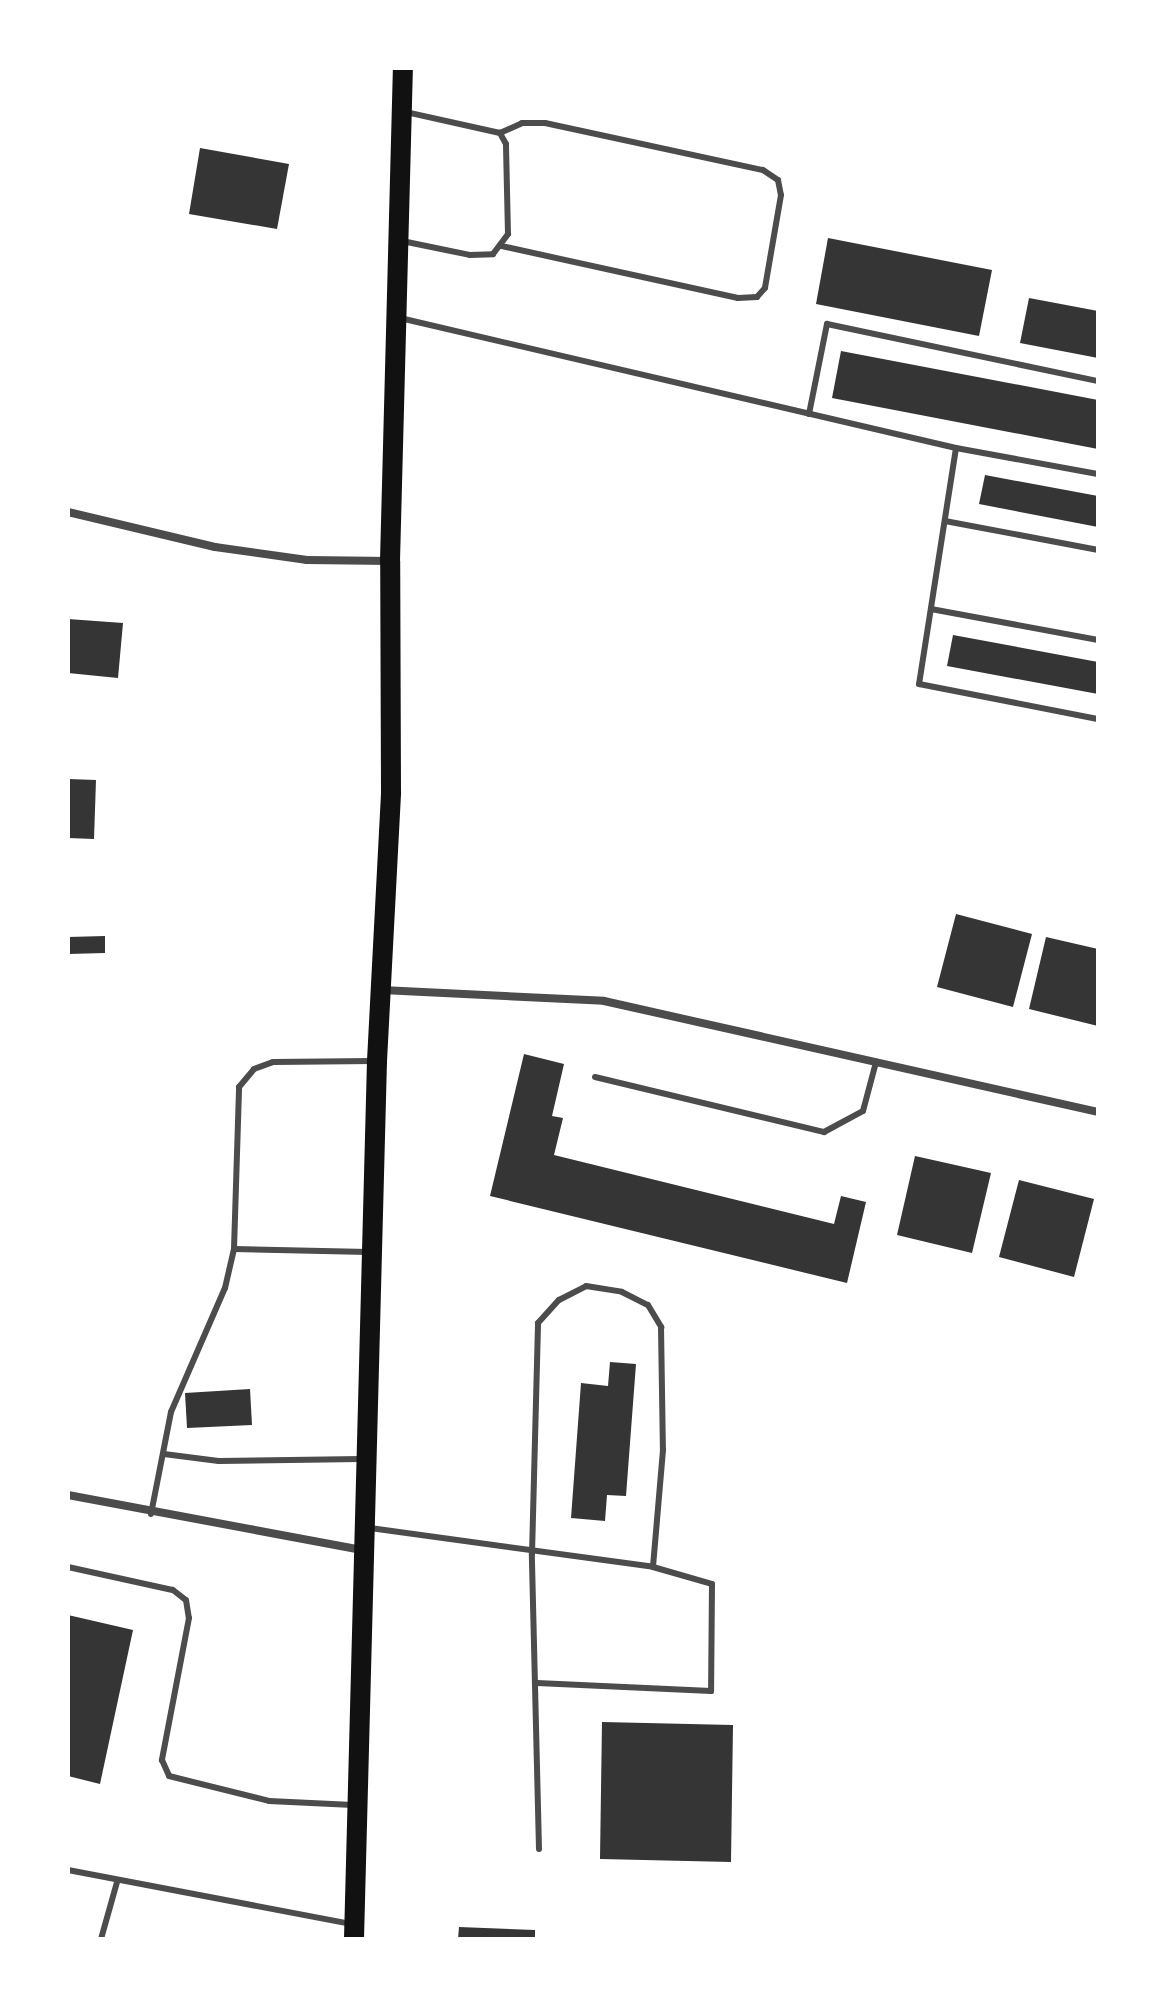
<!DOCTYPE html>
<html>
<head>
<meta charset="utf-8">
<style>
	body { margin:0 }
	#map { position:relative; width:1166px; height:2007px; overflow:hidden; background:#fff; font-family:"Titillium Web",sans-serif }
	div>[style] { position:absolute }
	.building>* { inset:0; background:#353535 }
	.service>* { height:6px; margin:-3px; padding:0 3px; transform-origin:3px; border-radius:3px; background:#4c4c4c }
	.minor>* { height:8px; margin:-4px; padding:0 4px; transform-origin:4px; border-radius:4px; background:#4c4c4c }
	.primary>* { height:20px; margin:-10px; padding:0 10px; transform-origin:10px; border-radius:10px; background:#111 }
	span { translate:-50% -50%; white-space:nowrap; text-align:center; line-height:1.15; -webkit-text-stroke:8px #fff; paint-order:stroke }
	.frame { position:absolute; inset:0; border:70px solid #fff; pointer-events:none }
</style>
</head>
<body>
<div id="map">
	<div class="building">
		<i style="clip-path:polygon(200px 148px,289px 164px,277px 229px,189px 214px)"></i>
		<i style="clip-path:polygon(828px 238px,992px 270px,979px 336px,816px 304px)"></i>
		<i style="clip-path:polygon(1029px 298px,1098px 311px,1098px 358px,1020px 343px)"></i>
		<i style="clip-path:polygon(841px 351px,1098px 400px,1098px 449px,832px 398px)"></i>
		<i style="clip-path:polygon(985px 475px,1098px 496px,1098px 527px,979px 504px)"></i>
		<i style="clip-path:polygon(68px 619px,123px 623px,118px 678px,68px 673px)"></i>
		<i style="clip-path:polygon(953px 635px,1098px 662px,1098px 694px,947px 666px)"></i>
		<i style="clip-path:polygon(68px 779px,96px 780px,94px 839px,68px 838px)"></i>
		<i style="clip-path:polygon(956px 914px,1032px 934px,1013px 1007px,937px 987px)"></i>
		<i style="clip-path:polygon(105px 936px,105px 953px,68px 954px,68px 937px)"></i>
		<i style="clip-path:polygon(1046px 937px,1098px 949px,1098px 1026px,1029px 1009px)"></i>
		<i style="clip-path:polygon(524px 1054px,564px 1064px,552px 1116px,563px 1118px,554px 1155px,834px 1224px,841px 1196px,866px 1202px,847px 1283px,490px 1196px)"></i>
		<i style="clip-path:polygon(915px 1156px,991px 1173px,972px 1253px,897px 1235px)"></i>
		<i style="clip-path:polygon(1019px 1180px,1094px 1199px,1074px 1277px,999px 1257px)"></i>
		<i style="clip-path:polygon(610px 1362px,636px 1364px,626px 1496px,607px 1495px,605px 1521px,571px 1518px,581px 1383px,608px 1386px)"></i>
		<i style="clip-path:polygon(250px 1389px,252px 1425px,187px 1428px,185px 1393px)"></i>
		<i style="clip-path:polygon(68px 1615px,133px 1630px,100px 1784px,68px 1776px)"></i>
		<i style="clip-path:polygon(602px 1722px,733px 1725px,731px 1862px,600px 1859px)"></i>
		<i style="clip-path:polygon(459px 1927px,535px 1930px,535px 1939px,458px 1939px)"></i>
	</div>
	<div class="service">
		<i style="left:500px;top:133px;width:24px;rotate:-24deg"></i>
		<i style="left:522px;top:123px;width:23px"></i>
		<i style="left:545px;top:123px;width:223px;rotate:12.2deg"></i>
		<i style="left:763px;top:170px;width:18px;rotate:34deg"></i>
		<i style="left:778px;top:180px;width:15px;rotate:79deg"></i>
		<i style="left:781px;top:195px;width:94px;rotate:99.8deg"></i>
		<i style="left:765px;top:288px;width:12px;rotate:132deg"></i>
		<i style="left:757px;top:297px;width:19px;rotate:177deg"></i>
		<i style="left:738px;top:298px;width:243px;rotate:-167.6deg"></i>
		<i style="left:402px;top:241px;width:69px;rotate:11.6deg"></i>
		<i style="left:470px;top:255px;width:23px;rotate:-2deg"></i>
		<i style="left:493px;top:254px;width:25px;rotate:-53deg"></i>
		<i style="left:508px;top:234px;width:90px;rotate:-91.3deg"></i>
		<i style="left:506px;top:144px;width:13px;rotate:-119deg"></i>
		<i style="left:500px;top:133px;width:96px;rotate:-167.4deg"></i>
		<i style="left:400px;top:318px;width:571px;rotate:13.16deg"></i>
		<i style="left:956px;top:448px;width:239px;rotate:98.9deg"></i>
		<i style="left:919px;top:684px;width:182px;rotate:11.1deg"></i>
		<i style="left:809px;top:414px;width:92px;rotate:-78.7deg"></i>
		<i style="left:827px;top:324px;width:277px;rotate:11.9deg"></i>
		<i style="left:956px;top:448px;width:144px;rotate:10.4deg"></i>
		<i style="left:945px;top:521px;width:156px;rotate:10.7deg"></i>
		<i style="left:931px;top:609px;width:170px;rotate:10.5deg"></i>
		<i style="left:595px;top:1077px;width:236px;rotate:13.5deg"></i>
		<i style="left:824px;top:1132px;width:44px;rotate:-28.3deg"></i>
		<i style="left:863px;top:1111px;width:51px;rotate:-75.1deg"></i>
		<i style="left:234px;top:1249px;width:134px;rotate:1.3deg"></i>
		<i style="left:164px;top:1454px;width:55px;rotate:7.3deg"></i>
		<i style="left:219px;top:1461px;width:142px;rotate:-0.8deg"></i>
		<i style="left:151px;top:1514px;width:104px;rotate:-78.9deg"></i>
		<i style="left:171px;top:1412px;width:135px;rotate:-66.5deg"></i>
		<i style="left:225px;top:1288px;width:40px;rotate:-77deg"></i>
		<i style="left:234px;top:1249px;width:162px;rotate:-88.2deg"></i>
		<i style="left:239px;top:1087px;width:23px;rotate:-50deg"></i>
		<i style="left:254px;top:1069px;width:20px;rotate:-20deg"></i>
		<i style="left:273px;top:1062px;width:100px;rotate:-0.6deg"></i>
		<i style="left:370px;top:1528px;width:286px;rotate:7.8deg"></i>
		<i style="left:653px;top:1567px;width:61px;rotate:16.1deg"></i>
		<i style="left:712px;top:1584px;width:107px;rotate:90.5deg"></i>
		<i style="left:711px;top:1691px;width:174px;rotate:-177.4deg"></i>
		<i style="left:68px;top:1567px;width:107px;rotate:12.4deg"></i>
		<i style="left:173px;top:1590px;width:16px;rotate:38deg"></i>
		<i style="left:186px;top:1600px;width:18px;rotate:81deg"></i>
		<i style="left:189px;top:1618px;width:145px;rotate:100.8deg"></i>
		<i style="left:162px;top:1760px;width:17px;rotate:66deg"></i>
		<i style="left:169px;top:1776px;width:103px;rotate:14deg"></i>
		<i style="left:269px;top:1801px;width:84px;rotate:2.7deg"></i>
		<i style="left:539px;top:1849px;width:295px;rotate:-91.4deg"></i>
		<i style="left:532px;top:1554px;width:231px;rotate:-88.5deg"></i>
		<i style="left:538px;top:1323px;width:31px;rotate:-48deg"></i>
		<i style="left:559px;top:1300px;width:30px;rotate:-27deg"></i>
		<i style="left:586px;top:1286px;width:36px;rotate:9deg"></i>
		<i style="left:622px;top:1292px;width:29px;rotate:27deg"></i>
		<i style="left:648px;top:1305px;width:26px;rotate:59deg"></i>
		<i style="left:661px;top:1327px;width:123px;rotate:89.1deg"></i>
		<i style="left:663px;top:1450px;width:117px;rotate:94.9deg"></i>
		<i style="left:68px;top:1870px;width:289px;rotate:10.8deg"></i>
		<i style="left:101px;top:1939px;width:59px;rotate:-74.3deg"></i>
	</div>
	<div class="minor">
		<i style="left:68px;top:512px;width:151px;rotate:13.4deg"></i>
		<i style="left:215px;top:547px;width:93px;rotate:8deg"></i>
		<i style="left:307px;top:560px;width:83px;rotate:0.7deg"></i>
		<i style="left:382px;top:990px;width:222px;rotate:2.8deg"></i>
		<i style="left:604px;top:1001px;width:506px;rotate:12.66deg"></i>
		<i style="left:68px;top:1495px;width:299px;rotate:10.6deg"></i>
	</div>
	<div class="primary">
		<i style="left:354px;top:1939px;width:878px;rotate:-88.5deg"></i>
		<i style="left:377px;top:1061px;width:269px;rotate:-87deg"></i>
		<i style="left:391px;top:792px;width:231px;rotate:-90.2deg"></i>
		<i style="left:390px;top:561px;width:493px;rotate:-88.5deg"></i>
	</div>
	<div class="frame"></div>
</div>
</body>
</html>
